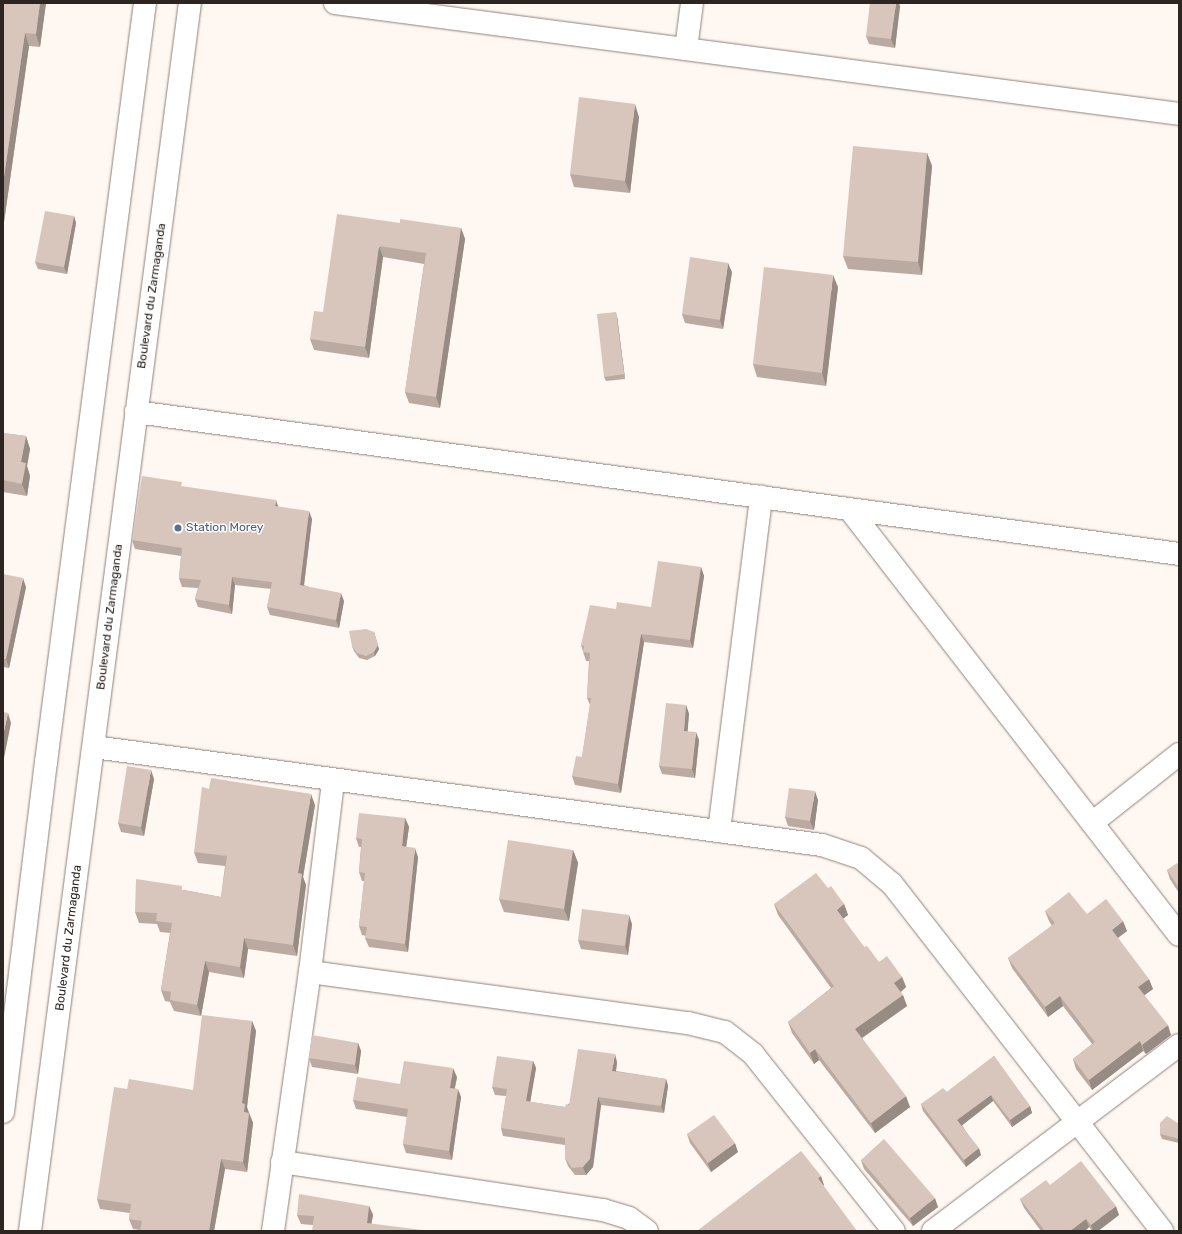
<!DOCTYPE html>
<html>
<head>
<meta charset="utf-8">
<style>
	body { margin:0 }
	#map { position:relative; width:1182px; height:1234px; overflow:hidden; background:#fef7f2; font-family:Rubik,sans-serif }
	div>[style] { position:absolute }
	.roads { filter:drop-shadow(0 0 1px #918177) drop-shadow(0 0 1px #918177) }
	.minor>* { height:22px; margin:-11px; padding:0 11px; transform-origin:11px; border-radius:11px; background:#fff }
	.major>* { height:22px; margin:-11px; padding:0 11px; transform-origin:11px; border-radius:11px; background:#fff }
	.wall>* { inset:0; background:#baaaa2 }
	.shaded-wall>* { inset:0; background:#978b84 }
	.building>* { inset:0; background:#d8c6bc }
	.dots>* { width:11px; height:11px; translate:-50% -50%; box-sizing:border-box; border:2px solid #fff; border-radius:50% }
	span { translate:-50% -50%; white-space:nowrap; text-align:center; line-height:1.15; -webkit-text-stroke:3px #fff; paint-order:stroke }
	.street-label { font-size:12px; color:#2c2521 }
	.service-label { font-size:12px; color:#4e5e75 }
	.left { translate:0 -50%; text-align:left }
	.frame { position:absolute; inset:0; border:4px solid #2c2521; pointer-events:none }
</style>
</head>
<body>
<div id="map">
	<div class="roads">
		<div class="minor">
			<i style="left:335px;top:3px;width:851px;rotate:7.49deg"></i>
			<i style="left:686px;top:49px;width:46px;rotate:-82.6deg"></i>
			<i style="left:136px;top:412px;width:1053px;rotate:7.75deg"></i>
			<i style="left:850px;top:510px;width:537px;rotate:52.26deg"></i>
			<i style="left:94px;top:747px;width:735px;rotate:7.67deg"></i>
			<i style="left:822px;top:845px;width:41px;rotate:18.4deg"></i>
			<i style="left:861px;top:858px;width:40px;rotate:40deg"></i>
			<i style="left:892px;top:884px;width:440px;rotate:52.1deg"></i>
			<i style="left:1092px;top:823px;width:111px;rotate:-38.4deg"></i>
			<i style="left:719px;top:831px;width:337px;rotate:-82.8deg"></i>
			<i style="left:310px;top:972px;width:381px;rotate:7.7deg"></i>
			<i style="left:688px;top:1023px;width:38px;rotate:14deg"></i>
			<i style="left:725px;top:1032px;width:36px;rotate:38deg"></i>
			<i style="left:753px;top:1054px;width:226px;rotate:51.5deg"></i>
			<i style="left:282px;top:1162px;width:325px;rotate:8.5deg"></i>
			<i style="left:603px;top:1210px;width:27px;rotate:17deg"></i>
			<i style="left:629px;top:1218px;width:22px;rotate:36deg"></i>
			<i style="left:273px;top:1231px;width:262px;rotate:-81.9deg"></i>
			<i style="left:310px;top:972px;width:192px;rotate:-83.1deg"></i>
			<i style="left:933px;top:1231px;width:308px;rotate:-37.1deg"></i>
		</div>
		<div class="major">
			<i style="left:3px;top:1112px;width:353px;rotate:-83deg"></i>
			<i style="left:46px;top:762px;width:765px;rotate:-82.57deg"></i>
			<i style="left:30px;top:1231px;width:1238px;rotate:-82.58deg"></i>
		</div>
	</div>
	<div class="wall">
		<i style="clip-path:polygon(3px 3px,46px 3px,40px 47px,29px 46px,3px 229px)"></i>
		<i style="clip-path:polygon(900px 6px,895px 48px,869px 44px,866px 36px)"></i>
		<i style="clip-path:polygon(639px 117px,630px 193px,574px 187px,570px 174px)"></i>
		<i style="clip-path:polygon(927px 153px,932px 166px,922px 275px,848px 269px,843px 256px)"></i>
		<i style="clip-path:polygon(74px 216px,76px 223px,67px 274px,38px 269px,35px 262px)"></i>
		<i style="clip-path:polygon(400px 223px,461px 228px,465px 239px,440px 408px,409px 403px,405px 392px,424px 264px,383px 257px,369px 358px,314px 350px,310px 339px,323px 312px)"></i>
		<i style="clip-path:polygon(732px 272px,723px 329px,685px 323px,682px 314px)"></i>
		<i style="clip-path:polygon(838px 287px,826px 386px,757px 377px,753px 364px)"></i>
		<i style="clip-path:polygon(617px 316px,625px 379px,606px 381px,604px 377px)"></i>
		<i style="clip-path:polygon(3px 433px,26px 436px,30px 449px,27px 466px,30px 476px,27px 496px,3px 492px)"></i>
		<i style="clip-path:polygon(184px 487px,278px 507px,312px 519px,304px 585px,344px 601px,339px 628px,270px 615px,267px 607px,271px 589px,235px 585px,232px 614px,198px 607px,195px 599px,198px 588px,182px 587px,179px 578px,181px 556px,135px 549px,132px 540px)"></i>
		<i style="clip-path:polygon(701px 567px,704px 576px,693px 648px,644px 642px,621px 793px,575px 785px,572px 776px,582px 757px,590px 705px,587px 698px,589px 661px,586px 661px,581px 645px,616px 609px,651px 607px)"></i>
		<i style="clip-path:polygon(3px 574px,26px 587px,9px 668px,3px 667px)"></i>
		<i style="clip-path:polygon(352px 646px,379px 649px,375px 656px,367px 660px,359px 658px,354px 651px)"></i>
		<i style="clip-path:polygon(686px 705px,689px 714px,687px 731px,699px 740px,695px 778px,662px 774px,659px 766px)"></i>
		<i style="clip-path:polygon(154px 779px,144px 836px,121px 832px,118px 823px)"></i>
		<i style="clip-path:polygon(818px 800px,814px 830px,788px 826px,785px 817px)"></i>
		<i style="clip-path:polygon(315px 805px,303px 877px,306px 885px,297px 956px,248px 949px,244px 978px,209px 972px,201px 1016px,174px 1011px,170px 1002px,165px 1001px,161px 990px,170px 933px,160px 932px,157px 924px,139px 923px,135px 912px,184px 890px,221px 897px,225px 866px,198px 863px,194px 852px)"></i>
		<i style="clip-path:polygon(405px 818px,409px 827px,406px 847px,418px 857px,408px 952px,369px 947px,365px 938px,366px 936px,362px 935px,359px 926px,364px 881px,362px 881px,359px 872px,361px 847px,359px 847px,356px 838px)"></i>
		<i style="clip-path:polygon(573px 850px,578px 863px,569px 921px,504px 912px,499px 899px)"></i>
		<i style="clip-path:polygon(1179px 865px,1179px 893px,1170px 879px,1167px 870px)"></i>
		<i style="clip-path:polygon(828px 888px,844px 904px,848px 915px,843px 919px,864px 947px,879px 962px,902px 977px,906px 987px,901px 992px,907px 1006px,862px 1038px,910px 1107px,875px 1133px,819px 1060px,814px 1064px,792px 1033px,788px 1022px,831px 988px,778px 915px,774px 904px)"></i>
		<i style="clip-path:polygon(1045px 911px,1087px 914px,1127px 931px,1118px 938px,1153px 989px,1144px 995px,1171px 1035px,1146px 1054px,1143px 1051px,1092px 1090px,1076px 1069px,1073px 1059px,1092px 1044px,1063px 1006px,1048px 1017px,1012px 968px,1008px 958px,1052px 926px,1049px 921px)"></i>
		<i style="clip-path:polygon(632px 924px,628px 955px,581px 949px,578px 940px)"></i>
		<i style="clip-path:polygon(252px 1021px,256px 1031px,247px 1107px,253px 1123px,247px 1172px,225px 1169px,214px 1231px,140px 1231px,140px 1230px,133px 1229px,129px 1219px,130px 1213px,100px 1209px,97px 1199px,127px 1089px,193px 1090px)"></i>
		<i style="clip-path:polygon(358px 1043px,361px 1051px,358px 1074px,312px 1067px,309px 1058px)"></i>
		<i style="clip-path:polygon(994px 1056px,1030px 1106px,1032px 1113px,1012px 1127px,993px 1101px,962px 1125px,981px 1155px,966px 1167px,923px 1111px,921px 1104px,947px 1092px)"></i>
		<i style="clip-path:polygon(533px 1061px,536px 1068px,530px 1102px,565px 1107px,617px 1062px,616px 1071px,666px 1079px,668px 1086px,664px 1113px,601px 1105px,593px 1167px,586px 1175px,575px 1175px,568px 1166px,565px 1158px,565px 1145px,503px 1136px,501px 1128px,506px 1096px,495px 1095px,492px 1087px)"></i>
		<i style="clip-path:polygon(457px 1077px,455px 1088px,461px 1097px,452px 1160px,406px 1153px,403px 1144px,407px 1117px,356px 1109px,353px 1100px,400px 1084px)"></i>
		<i style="clip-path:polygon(1179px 1124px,1179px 1143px,1162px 1139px,1160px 1134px)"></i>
		<i style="clip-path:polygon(687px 1134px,738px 1152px,711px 1172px,690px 1143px)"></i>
		<i style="clip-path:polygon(861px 1160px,938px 1207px,913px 1226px,864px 1169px)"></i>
		<i style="clip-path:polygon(1050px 1185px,1119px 1215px,1098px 1231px,1092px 1231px,1089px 1227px,1085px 1231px,1041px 1231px,1024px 1208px,1020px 1199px)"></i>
		<i style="clip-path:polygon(369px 1206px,373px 1215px,371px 1224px,312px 1225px,301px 1224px,297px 1215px)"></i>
	</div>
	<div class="shaded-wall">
		<i style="clip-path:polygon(40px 3px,46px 3px,40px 47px,36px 34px)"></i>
		<i style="clip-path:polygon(896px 3px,899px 3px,900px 6px,895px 48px,891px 39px)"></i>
		<i style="clip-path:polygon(25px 33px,29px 46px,3px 229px,3px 184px)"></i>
		<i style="clip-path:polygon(635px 104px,639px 117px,630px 193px,625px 181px)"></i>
		<i style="clip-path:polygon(927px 153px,932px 166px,922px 275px,918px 262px)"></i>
		<i style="clip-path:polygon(74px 216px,76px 223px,67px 274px,64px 267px)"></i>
		<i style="clip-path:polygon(461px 228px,465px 239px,440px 408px,436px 397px)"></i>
		<i style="clip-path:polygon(379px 246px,383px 257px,369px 358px,365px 347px)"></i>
		<i style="clip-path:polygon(728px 263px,732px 272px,723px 329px,720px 320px)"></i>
		<i style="clip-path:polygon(833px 275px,838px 287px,826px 386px,822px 373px)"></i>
		<i style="clip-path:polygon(616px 312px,617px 316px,625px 379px,624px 374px)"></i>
		<i style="clip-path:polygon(26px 436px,30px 449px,27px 466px,30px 476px,27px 496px,22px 484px,21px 462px)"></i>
		<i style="clip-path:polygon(276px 500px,279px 509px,275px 506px)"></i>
		<i style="clip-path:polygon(309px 511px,312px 519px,303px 593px,300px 585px)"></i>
		<i style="clip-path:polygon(701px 567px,704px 576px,693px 648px,690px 640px)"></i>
		<i style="clip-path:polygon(232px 577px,235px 585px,232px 614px,229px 605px)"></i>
		<i style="clip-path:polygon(23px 578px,26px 587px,9px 668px,6px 659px)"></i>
		<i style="clip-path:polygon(341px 593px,344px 601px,339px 628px,336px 620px)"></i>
		<i style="clip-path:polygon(374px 632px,379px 649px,375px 656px,374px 652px)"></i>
		<i style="clip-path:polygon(641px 634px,644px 642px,621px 793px,618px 784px)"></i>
		<i style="clip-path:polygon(686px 705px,689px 714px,687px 739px,684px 731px)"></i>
		<i style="clip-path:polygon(8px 713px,11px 723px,3px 763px,3px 735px)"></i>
		<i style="clip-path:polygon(696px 732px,699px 740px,695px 778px,692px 769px)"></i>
		<i style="clip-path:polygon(151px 770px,154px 779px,144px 836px,141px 827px)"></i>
		<i style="clip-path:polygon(815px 791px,818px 800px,814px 830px,810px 821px)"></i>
		<i style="clip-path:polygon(311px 794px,315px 805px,303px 877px,306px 885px,297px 956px,293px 945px,298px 873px)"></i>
		<i style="clip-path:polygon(405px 818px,409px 827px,405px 855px,402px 846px)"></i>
		<i style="clip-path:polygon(415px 848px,418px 857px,408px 952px,405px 944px)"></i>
		<i style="clip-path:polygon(573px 850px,578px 863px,569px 921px,564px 909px)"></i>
		<i style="clip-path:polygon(844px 904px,848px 915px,841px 920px,837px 910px)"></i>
		<i style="clip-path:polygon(629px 915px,632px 924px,628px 955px,625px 946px)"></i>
		<i style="clip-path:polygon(1123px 921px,1127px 931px,1116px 939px,1112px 930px)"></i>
		<i style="clip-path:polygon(244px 938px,248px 949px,244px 978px,240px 967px)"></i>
		<i style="clip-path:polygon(205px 961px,209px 972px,201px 1016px,197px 1005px)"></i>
		<i style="clip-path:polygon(902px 977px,906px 987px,898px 994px,894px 983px)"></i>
		<i style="clip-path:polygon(1149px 979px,1153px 989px,1142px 997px,1138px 987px)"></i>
		<i style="clip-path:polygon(903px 995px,907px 1006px,859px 1040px,855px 1029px)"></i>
		<i style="clip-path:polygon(1060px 996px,1063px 1006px,1048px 1017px,1045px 1007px)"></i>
		<i style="clip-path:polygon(252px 1021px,256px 1031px,247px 1107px,249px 1114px,244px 1112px,242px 1103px)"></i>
		<i style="clip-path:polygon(1168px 1025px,1171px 1035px,1146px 1054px,1142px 1045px)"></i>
		<i style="clip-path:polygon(1140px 1041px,1143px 1051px,1092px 1090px,1089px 1080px)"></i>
		<i style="clip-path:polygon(358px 1043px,361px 1051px,358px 1074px,355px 1065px)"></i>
		<i style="clip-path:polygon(815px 1049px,819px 1060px,814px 1064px,810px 1053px)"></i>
		<i style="clip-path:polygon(615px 1054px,617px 1062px,615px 1079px,612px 1071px)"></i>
		<i style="clip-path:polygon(533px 1061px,536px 1068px,529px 1109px,526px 1101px)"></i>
		<i style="clip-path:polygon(453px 1068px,457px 1077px,453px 1096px,450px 1088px)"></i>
		<i style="clip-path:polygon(666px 1079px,668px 1086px,664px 1113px,661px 1106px)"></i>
		<i style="clip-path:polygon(458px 1089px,461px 1097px,452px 1160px,449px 1151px)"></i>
		<i style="clip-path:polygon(991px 1095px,993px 1101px,960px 1127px,957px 1120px)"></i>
		<i style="clip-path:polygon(906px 1096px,910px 1107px,875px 1133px,871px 1123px)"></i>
		<i style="clip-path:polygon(598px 1097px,601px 1105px,593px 1167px,586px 1175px,583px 1167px)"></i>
		<i style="clip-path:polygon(1030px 1106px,1032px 1113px,1012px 1127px,1010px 1120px)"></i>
		<i style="clip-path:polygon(249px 1113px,253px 1123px,247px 1172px,243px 1162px)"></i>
		<i style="clip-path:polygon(735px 1143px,738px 1152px,711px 1172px,708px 1163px)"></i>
		<i style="clip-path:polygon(979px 1148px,981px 1155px,966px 1167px,964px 1160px)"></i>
		<i style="clip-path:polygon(221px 1159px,225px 1169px,214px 1231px,209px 1231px)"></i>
		<i style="clip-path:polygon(821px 1176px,824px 1185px,822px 1187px,818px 1178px)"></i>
		<i style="clip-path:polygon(935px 1198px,938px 1207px,913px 1226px,910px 1218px)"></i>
		<i style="clip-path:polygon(369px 1206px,373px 1215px,370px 1231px,367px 1223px)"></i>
		<i style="clip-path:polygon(1116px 1206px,1119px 1215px,1098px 1231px,1093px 1231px,1091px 1225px)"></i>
		<i style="clip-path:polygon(1086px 1219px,1089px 1227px,1085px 1231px,1070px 1231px)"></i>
	</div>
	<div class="building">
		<i style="clip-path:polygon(3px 3px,40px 3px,36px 34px,25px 33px,3px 184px)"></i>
		<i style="clip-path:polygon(870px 3px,896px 3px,891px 39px,866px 36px)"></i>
		<i style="clip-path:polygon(579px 97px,635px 104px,625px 181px,570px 174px)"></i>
		<i style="clip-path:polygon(853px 146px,927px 153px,918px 262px,843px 256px)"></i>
		<i style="clip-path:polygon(45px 211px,74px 216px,64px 267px,35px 262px)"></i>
		<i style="clip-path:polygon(337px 214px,400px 223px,400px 219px,461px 228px,436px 397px,405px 392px,426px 253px,379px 246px,365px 347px,310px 339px,314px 311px,323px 312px)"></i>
		<i style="clip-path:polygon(690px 257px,728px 263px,720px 320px,682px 314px)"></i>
		<i style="clip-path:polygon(764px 267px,833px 275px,822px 373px,753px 364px)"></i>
		<i style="clip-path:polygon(616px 312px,624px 374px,604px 377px,597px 314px)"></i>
		<i style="clip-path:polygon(3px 433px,26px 436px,21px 462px,26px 463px,22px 484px,3px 480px)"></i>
		<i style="clip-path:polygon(142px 476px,182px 482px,181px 486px,276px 500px,275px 506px,309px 511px,300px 585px,341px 593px,336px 620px,267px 607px,272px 582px,232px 577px,229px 605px,195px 599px,201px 580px,179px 578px,182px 548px,132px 540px)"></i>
		<i style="clip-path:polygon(658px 561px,701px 567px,690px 640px,641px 634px,618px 784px,572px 776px,576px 756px,582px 757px,591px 698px,587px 698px,590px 653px,583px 652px,584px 646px,581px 645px,590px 605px,616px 609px,617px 602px,651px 607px)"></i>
		<i style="clip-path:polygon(3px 574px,23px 578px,6px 659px,3px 659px)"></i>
		<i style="clip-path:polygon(366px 629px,374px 632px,378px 645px,374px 652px,366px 656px,357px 653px,352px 646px,349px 631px)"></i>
		<i style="clip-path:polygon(666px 703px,686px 705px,684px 731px,696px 732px,692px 769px,659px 766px)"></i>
		<i style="clip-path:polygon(3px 712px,8px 713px,3px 735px)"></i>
		<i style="clip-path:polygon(127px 766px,151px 770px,141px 827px,118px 823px)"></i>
		<i style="clip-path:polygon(211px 778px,311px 794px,298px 873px,302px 874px,293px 945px,244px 938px,240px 967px,205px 961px,197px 1005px,170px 1000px,171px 992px,161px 990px,172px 923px,156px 921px,157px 913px,135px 912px,136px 879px,182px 886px,182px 890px,221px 897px,227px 856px,194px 852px,202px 787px,209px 789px)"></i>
		<i style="clip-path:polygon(789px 788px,815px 791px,810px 821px,785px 817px)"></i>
		<i style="clip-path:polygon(359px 813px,405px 818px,402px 846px,415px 848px,405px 944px,365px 938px,367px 927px,359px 926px,365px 873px,359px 872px,362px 839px,356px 838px)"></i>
		<i style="clip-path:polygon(508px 840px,573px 850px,564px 909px,499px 899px)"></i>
		<i style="clip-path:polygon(1177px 863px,1179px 865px,1179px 888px,1167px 870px)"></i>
		<i style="clip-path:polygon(816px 873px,828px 888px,831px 886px,844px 904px,837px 910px,864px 947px,867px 946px,879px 962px,887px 956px,902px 977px,894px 983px,903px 995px,855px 1029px,906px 1096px,871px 1123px,815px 1049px,810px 1053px,788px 1022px,834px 986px,774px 904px)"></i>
		<i style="clip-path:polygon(1069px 892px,1087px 914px,1106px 899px,1123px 921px,1112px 930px,1149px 979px,1138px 987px,1168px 1025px,1142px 1045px,1140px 1041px,1089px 1080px,1073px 1059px,1095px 1042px,1060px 996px,1045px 1007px,1008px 958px,1055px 923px,1045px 911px)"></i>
		<i style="clip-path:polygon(582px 909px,629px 915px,625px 946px,578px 940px)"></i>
		<i style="clip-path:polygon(202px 1015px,252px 1021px,242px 1103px,245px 1104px,244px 1112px,249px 1113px,243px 1162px,221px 1159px,209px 1231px,140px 1231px,142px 1221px,129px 1219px,131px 1204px,97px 1199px,114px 1087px,127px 1089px,129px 1079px,193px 1090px)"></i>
		<i style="clip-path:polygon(312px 1035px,358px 1043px,355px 1065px,309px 1058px)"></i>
		<i style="clip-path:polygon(578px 1049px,615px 1054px,612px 1071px,666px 1079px,661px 1106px,598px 1097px,590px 1159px,583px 1167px,572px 1168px,565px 1158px,565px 1138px,501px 1128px,507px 1089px,492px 1087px,497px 1056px,533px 1061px,526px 1101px,565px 1107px,566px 1104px,569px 1105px)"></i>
		<i style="clip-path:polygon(994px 1056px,1030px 1106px,1010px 1120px,991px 1095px,957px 1120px,979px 1148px,964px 1160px,921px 1104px,943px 1088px,947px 1092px)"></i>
		<i style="clip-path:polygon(404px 1061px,453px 1068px,450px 1088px,458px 1089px,449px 1151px,403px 1144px,408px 1109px,353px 1100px,357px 1077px,400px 1084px)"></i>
		<i style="clip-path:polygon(714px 1115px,735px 1143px,708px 1163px,687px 1134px)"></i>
		<i style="clip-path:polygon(1167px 1116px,1179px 1124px,1179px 1139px,1160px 1134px,1160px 1123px)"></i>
		<i style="clip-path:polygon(884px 1139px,935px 1198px,910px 1218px,861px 1160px)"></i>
		<i style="clip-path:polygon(801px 1151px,821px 1176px,818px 1178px,857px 1231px,697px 1231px)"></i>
		<i style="clip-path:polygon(1081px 1161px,1116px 1206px,1091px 1225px,1086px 1219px,1070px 1231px,1045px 1231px,1020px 1199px,1046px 1180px,1050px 1185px)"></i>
		<i style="clip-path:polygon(299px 1194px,369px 1206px,367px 1223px,430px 1231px,312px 1231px,314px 1216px,297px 1215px)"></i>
	</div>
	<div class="dots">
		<i style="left:178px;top:528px;background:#5c6f8a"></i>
	</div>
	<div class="street-label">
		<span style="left:152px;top:296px;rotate:-82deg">Boulevard du Zarmaganda</span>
		<span style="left:110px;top:617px;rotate:-83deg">Boulevard du Zarmaganda</span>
		<span style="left:69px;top:938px;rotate:-83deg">Boulevard du Zarmaganda</span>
	</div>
	<div class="service-label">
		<span class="left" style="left:186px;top:528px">Station Morey</span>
	</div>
	<div class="frame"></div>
</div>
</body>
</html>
